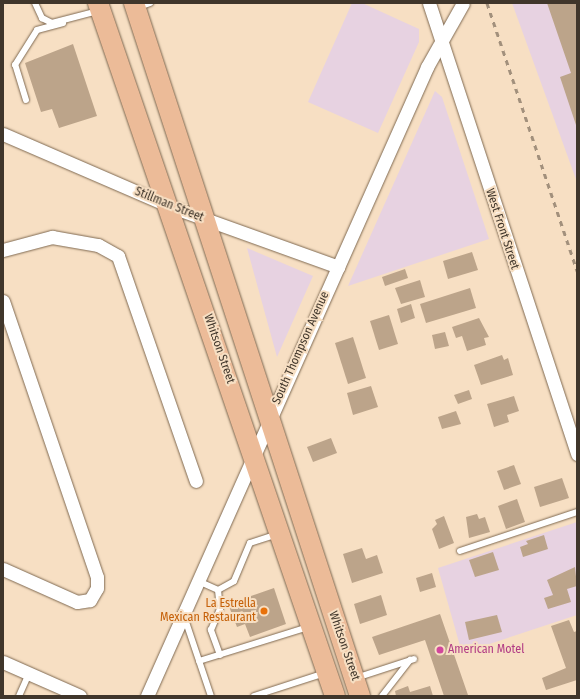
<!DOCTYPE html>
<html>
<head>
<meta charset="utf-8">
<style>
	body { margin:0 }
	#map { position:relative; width:580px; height:699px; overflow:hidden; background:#f7dfc3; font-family:"Fira Sans Condensed",sans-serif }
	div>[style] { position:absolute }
	.industrial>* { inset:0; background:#e7d2e1 }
	.building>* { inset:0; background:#bca48a }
	.roads { filter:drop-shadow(0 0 1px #7f6951) drop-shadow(0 0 1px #7f6951) }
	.service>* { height:6px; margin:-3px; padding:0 3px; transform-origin:3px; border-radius:3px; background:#fff }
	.minor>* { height:13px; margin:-6.5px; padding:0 6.5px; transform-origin:6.5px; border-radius:6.5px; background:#fff }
	.primary>* { height:20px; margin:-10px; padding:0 10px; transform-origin:10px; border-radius:10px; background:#ecbb98 }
	.rail>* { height:3px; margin-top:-1.5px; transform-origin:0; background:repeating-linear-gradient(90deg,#a2907c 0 5px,transparent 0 10px) }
	.dots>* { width:11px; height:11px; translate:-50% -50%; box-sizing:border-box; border:2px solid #f7dfc3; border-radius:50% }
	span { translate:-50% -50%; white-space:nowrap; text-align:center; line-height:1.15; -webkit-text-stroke:4px #f7dfc3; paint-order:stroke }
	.street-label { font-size:12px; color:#40362b }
	.food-label { font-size:12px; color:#c56008 }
	.right { translate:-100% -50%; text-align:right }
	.hotel-label { font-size:12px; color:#b23c85 }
	.left { translate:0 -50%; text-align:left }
	.frame { position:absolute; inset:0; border:4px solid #40362b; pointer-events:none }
</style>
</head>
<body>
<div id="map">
	<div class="industrial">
		<i style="clip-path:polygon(352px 3px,362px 3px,419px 29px,419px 42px,378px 133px,308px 102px)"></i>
		<i style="clip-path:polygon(512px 3px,577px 3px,577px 182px)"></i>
		<i style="clip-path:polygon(435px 91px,442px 97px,489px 239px,348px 286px)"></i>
		<i style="clip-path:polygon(247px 248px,313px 276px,277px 357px)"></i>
		<i style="clip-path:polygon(577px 522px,577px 615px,462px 653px,438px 568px)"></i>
	</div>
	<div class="building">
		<i style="clip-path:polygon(547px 3px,577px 3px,577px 128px,560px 77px,571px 73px)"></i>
		<i style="clip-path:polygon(73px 44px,97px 116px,59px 128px,52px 109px,41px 112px,25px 63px)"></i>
		<i style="clip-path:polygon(472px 252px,478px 270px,448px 279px,443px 261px)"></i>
		<i style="clip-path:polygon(405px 269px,408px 278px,385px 286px,382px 277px)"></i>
		<i style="clip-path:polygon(420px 280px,425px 297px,401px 304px,395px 288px)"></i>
		<i style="clip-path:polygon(470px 288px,476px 308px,426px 323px,420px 304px)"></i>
		<i style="clip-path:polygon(411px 304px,415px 318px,401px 323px,397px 309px)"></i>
		<i style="clip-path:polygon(389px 315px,398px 344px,379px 350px,370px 321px)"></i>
		<i style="clip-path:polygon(479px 318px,489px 337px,484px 338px,486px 345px,467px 351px,462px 336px,456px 338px,452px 327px)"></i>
		<i style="clip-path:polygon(445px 332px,449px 346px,435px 349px,432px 335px)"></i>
		<i style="clip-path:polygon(353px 337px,366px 378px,348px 384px,335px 343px)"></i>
		<i style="clip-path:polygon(502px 355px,504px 360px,508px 358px,513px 375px,481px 385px,474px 365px)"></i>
		<i style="clip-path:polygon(371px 386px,378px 407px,353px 415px,347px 393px)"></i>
		<i style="clip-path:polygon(469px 390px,472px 399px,458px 404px,454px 395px)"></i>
		<i style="clip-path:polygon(514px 396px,519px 411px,507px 415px,509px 422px,494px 427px,487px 404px)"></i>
		<i style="clip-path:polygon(456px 411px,461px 424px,442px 429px,438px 417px)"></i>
		<i style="clip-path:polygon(331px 438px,337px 453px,313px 462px,307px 447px)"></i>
		<i style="clip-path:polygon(514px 465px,521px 484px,504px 490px,497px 471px)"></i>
		<i style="clip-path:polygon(562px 478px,569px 498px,540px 507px,534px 487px)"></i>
		<i style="clip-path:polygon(517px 499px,525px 522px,506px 529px,498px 506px)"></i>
		<i style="clip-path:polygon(477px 514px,479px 519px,485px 517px,490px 532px,469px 538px,466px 517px)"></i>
		<i style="clip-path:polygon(444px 516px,454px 543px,439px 549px,432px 529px,437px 524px,435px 520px)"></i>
		<i style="clip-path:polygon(544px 535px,548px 549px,523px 557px,520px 547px,528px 544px,526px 541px)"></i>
		<i style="clip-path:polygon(362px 548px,366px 559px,377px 555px,383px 573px,352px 583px,343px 554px)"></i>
		<i style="clip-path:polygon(493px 552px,499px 570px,475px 577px,469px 560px)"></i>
		<i style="clip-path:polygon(575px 567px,577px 586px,567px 589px,571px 602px,548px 609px,544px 598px,553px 595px,547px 580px)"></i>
		<i style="clip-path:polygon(432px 573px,436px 587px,420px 592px,416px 578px)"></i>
		<i style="clip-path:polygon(274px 588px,286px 624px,250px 637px,245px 624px,237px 627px,228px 604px)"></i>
		<i style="clip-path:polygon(381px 595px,387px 615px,360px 624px,354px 604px)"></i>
		<i style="clip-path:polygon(440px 614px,468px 695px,465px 696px,444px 696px,425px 640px,379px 655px,372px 637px)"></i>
		<i style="clip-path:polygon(497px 615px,502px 632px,469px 640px,465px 622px)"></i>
		<i style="clip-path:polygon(569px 620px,574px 632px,577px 631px,577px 680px,546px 690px,542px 678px,566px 668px,551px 626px)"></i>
		<i style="clip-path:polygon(408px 686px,410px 692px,430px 686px,433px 696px,396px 696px,395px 691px)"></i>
	</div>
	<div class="roads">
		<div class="service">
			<i style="left:35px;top:3px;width:17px;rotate:65deg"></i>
			<i style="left:42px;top:18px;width:11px;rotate:27deg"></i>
			<i style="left:52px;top:23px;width:48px;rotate:-14.6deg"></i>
			<i style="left:139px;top:7px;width:12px;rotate:-20deg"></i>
			<i style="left:26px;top:100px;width:37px;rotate:-107deg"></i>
			<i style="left:15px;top:65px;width:41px;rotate:-57.8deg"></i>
			<i style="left:37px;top:30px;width:27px;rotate:-15deg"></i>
			<i style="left:460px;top:551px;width:123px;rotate:-18.4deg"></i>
			<i style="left:198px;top:581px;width:22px;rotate:24deg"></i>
			<i style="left:184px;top:616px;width:84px;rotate:71.4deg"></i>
			<i style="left:220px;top:655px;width:27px;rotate:-110deg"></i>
			<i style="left:211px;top:630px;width:23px;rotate:-67deg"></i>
			<i style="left:220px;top:609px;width:19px;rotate:-96deg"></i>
			<i style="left:218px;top:590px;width:18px;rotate:-29deg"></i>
			<i style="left:234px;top:581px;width:41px;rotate:-67.2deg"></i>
			<i style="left:250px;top:543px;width:28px;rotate:-18deg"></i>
			<i style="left:199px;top:661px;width:114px;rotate:-17.3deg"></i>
			<i style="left:356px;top:678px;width:61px;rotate:-18.1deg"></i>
			<i style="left:19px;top:696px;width:24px;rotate:-66deg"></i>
			<i style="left:254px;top:696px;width:75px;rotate:-17.9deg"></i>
			<i style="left:382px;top:696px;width:46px;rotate:-52.1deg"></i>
		</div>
		<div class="minor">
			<i style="left:429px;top:3px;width:475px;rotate:71.8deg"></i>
			<i style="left:3px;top:134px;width:181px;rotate:23.4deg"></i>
			<i style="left:169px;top:206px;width:180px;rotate:19.8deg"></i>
			<i style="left:3px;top:250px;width:51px;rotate:-14.9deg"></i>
			<i style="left:52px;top:237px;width:47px;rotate:9.9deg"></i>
			<i style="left:98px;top:245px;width:23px;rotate:29deg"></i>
			<i style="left:118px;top:256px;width:238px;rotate:70.9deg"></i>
			<i style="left:3px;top:301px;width:292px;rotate:71.2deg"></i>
			<i style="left:97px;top:577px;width:11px;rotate:90deg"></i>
			<i style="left:97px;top:588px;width:14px;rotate:120deg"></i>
			<i style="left:90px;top:600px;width:13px;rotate:171deg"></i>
			<i style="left:77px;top:602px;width:81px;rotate:-156deg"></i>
			<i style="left:3px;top:662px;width:84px;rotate:23.8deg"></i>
			<i style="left:147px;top:696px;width:689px;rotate:-66deg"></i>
			<i style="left:427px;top:67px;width:73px;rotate:-60.6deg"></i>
		</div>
		<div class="primary">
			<i style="left:98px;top:3px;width:732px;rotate:71.12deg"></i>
			<i style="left:134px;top:3px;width:729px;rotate:71.94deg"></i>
		</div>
	</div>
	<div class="rail">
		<i style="left:487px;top:3px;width:283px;rotate:71.4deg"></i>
	</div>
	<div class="dots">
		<i style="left:264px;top:611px;background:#e8710a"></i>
		<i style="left:440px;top:650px;background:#d1479c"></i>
	</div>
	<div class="street-label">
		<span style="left:169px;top:205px;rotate:22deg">Stillman Street</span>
		<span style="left:502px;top:229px;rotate:72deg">West Front Street</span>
		<span style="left:301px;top:348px;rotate:-66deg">South Thompson Avenue</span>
		<span style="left:219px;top:349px;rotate:71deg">Whitson Street</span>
		<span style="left:344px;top:646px;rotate:71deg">Whitson Street</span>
	</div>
	<div class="food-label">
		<span class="right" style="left:256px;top:611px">La Estrella<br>Mexican Restaurant</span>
	</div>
	<div class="hotel-label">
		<span class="left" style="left:448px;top:650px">American Motel</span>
	</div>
	<div class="frame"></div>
</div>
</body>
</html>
